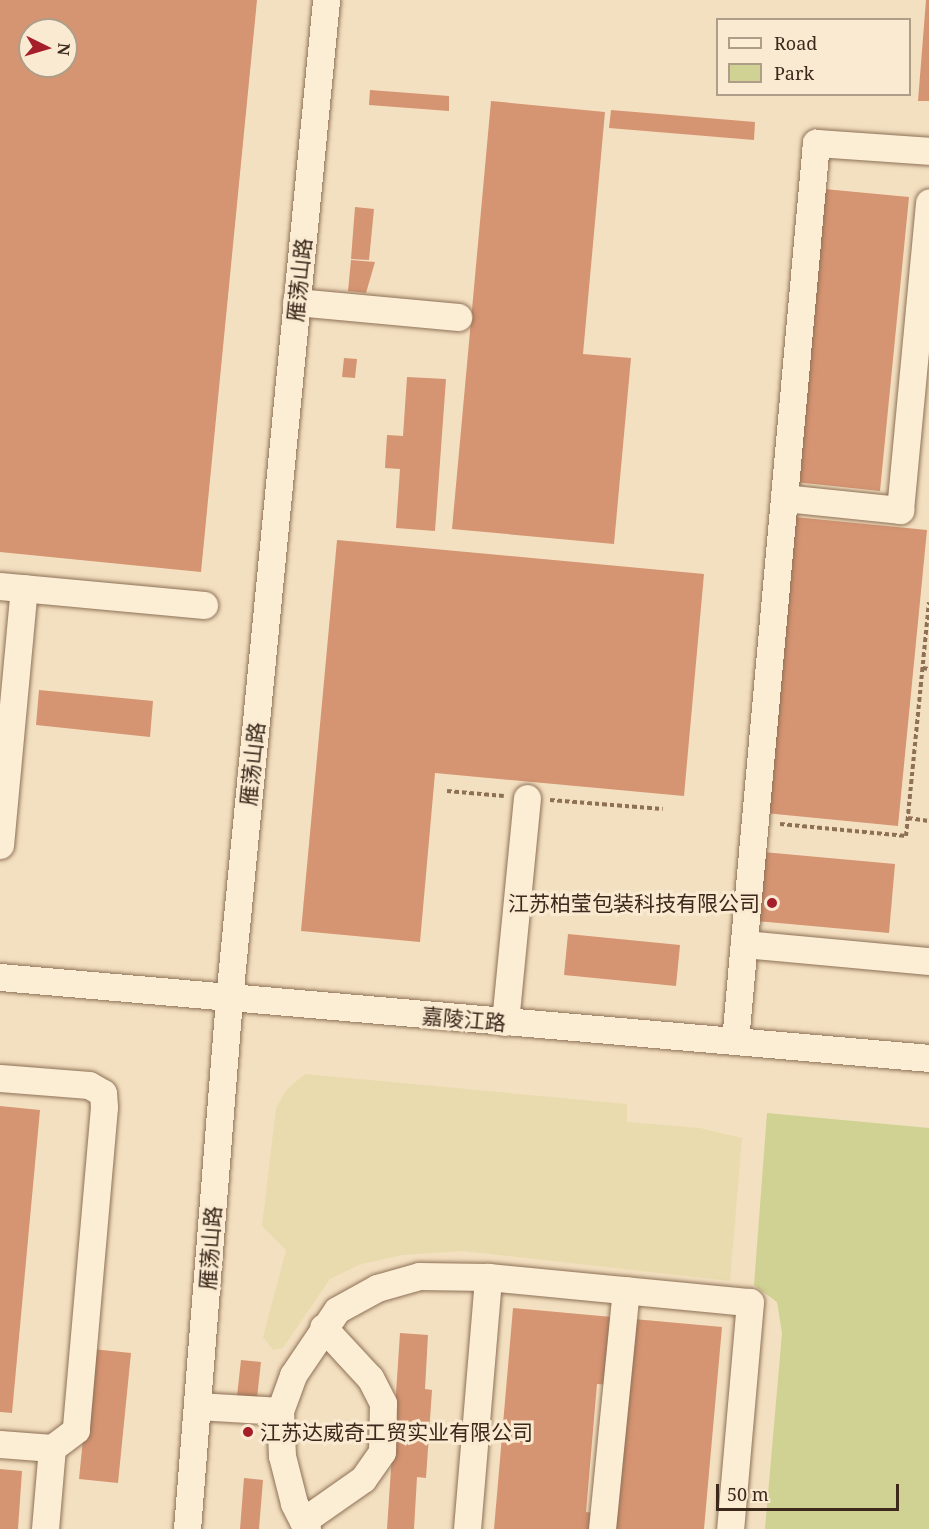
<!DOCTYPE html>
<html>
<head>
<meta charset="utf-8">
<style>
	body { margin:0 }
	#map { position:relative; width:929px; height:1529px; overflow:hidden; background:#f3e0c0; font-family:"Noto Serif","Noto Sans SC",serif }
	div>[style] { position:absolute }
	.farmland>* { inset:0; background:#e9dbad }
	.green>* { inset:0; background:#cfd293 }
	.building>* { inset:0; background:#d59472 }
	.path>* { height:4px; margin-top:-2px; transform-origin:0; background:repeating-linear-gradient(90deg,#8e7056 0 4.5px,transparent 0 7.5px) }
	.roads { filter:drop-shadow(0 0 2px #8e7056) drop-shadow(0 0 2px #8e7056) }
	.minor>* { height:27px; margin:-13.5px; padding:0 13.5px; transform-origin:13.5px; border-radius:13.5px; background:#fceed5 }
	.dots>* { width:16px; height:16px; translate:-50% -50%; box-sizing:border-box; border:3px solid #f9ead1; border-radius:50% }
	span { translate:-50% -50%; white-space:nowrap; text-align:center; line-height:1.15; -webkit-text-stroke:6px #f9ead1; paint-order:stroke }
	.street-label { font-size:21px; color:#3c291c }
	.poi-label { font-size:21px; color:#3c291c }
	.right { translate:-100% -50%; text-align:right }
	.left { translate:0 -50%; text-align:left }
	.legend { position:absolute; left:716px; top:18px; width:195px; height:78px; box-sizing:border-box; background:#f9ead1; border:2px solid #ad9d89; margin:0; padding:8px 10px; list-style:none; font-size:18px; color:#3c291c }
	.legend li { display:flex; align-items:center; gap:12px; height:30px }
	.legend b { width:30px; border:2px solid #ad9d89 }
	.north { position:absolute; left:18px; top:18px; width:60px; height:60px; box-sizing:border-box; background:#f9ead1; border:2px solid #ad9d89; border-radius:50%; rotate:95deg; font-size:16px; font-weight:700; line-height:24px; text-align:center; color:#3c291c }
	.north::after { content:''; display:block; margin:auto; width:21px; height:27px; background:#a41f2a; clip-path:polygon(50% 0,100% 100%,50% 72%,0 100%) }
	.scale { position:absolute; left:716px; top:1484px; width:183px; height:27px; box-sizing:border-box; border:3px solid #3c291c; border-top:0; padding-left:8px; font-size:18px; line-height:21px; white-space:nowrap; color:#3c291c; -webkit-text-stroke:4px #f9ead1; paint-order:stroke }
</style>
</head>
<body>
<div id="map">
	<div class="farmland">
		<i style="clip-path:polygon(305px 1074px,627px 1104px,627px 1122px,700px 1128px,742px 1138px,730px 1281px,463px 1251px,403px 1255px,361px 1264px,330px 1279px,283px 1348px,273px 1350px,263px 1337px,286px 1250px,262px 1226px,276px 1108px,287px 1089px)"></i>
	</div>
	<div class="green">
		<i style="clip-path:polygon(767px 1113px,929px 1128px,929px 1529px,765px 1529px,782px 1333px,777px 1302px,754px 1285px)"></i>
	</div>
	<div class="building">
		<i style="clip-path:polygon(evenodd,0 0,257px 0,201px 572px,0 552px,0 0,30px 30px,66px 30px,66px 66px,30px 66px,30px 30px)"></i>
		<i style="clip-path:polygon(926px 0,929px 0,929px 101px,918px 101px)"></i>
		<i style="clip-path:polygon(370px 90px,449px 96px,449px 111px,369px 105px)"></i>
		<i style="clip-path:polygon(491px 101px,605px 112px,583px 354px,631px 358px,614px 544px,452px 529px)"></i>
		<i style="clip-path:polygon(611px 110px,755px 122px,754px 140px,609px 128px)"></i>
		<i style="clip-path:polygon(824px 189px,909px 197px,880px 491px,795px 482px)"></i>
		<i style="clip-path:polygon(355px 207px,374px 209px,369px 260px,351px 259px)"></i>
		<i style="clip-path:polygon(351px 260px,375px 262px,366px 293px,348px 291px)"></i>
		<i style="clip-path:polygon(344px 358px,357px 359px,355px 378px,342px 377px)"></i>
		<i style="clip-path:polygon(407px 377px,446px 379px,435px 531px,396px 528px,400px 469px,385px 468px,387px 435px,403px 436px)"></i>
		<i style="clip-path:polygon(794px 517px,927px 530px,898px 826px,765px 813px)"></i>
		<i style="clip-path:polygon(337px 540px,704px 574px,684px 796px,435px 773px,420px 942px,301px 931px)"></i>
		<i style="clip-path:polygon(39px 690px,153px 701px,150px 737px,36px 725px)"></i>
		<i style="clip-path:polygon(763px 852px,895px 864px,889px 933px,757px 921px)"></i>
		<i style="clip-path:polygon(568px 934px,680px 945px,676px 986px,564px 975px)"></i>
		<i style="clip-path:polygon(0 1106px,40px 1110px,12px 1413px,0 1412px)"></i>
		<i style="clip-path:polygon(evenodd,513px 1308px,722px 1327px,704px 1529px,494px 1529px,513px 1308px,597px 1384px,624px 1386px,613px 1515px,586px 1512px,597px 1384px)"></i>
		<i style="clip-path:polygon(400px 1333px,428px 1335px,425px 1389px,432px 1390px,426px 1478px,417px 1477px,414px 1529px,387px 1529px)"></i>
		<i style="clip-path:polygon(92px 1349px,131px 1353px,118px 1483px,79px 1479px)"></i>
		<i style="clip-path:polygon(241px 1360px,261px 1362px,257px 1398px,237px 1396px)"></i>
		<i style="clip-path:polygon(0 1469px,22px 1471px,18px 1529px,0 1529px)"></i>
		<i style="clip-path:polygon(244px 1478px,263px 1480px,259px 1529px,240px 1529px)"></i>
	</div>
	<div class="path">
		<i style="left:923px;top:668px;width:6px;rotate:9deg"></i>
		<i style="left:447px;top:791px;width:57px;rotate:5deg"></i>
		<i style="left:550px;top:800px;width:113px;rotate:4.6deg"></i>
		<i style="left:908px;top:818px;width:21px;rotate:8deg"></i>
		<i style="left:780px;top:824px;width:127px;rotate:5.4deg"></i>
		<i style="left:906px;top:836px;width:235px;rotate:-84.4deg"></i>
	</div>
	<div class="roads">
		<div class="minor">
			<i style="left:296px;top:302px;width:163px;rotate:5.3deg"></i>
			<i style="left:784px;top:498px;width:117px;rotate:5.9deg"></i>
			<i style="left:900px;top:510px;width:309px;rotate:-84.6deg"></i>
			<i style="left:0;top:586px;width:205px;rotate:5.3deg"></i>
			<i style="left:0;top:845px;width:258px;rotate:-84.7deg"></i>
			<i style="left:744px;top:944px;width:186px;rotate:5.3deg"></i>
			<i style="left:0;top:977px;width:933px;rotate:4.98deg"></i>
			<i style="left:505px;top:1022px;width:225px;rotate:-84.4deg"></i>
			<i style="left:735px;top:1041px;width:902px;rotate:-84.85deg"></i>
			<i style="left:816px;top:143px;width:113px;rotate:4deg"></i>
			<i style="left:0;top:1078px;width:89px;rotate:4.5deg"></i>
			<i style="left:89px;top:1085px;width:16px;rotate:30deg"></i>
			<i style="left:103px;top:1093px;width:14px;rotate:86deg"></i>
			<i style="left:104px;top:1107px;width:324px;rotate:95deg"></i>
			<i style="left:76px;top:1430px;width:30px;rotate:143deg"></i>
			<i style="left:52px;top:1448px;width:52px;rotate:-175.6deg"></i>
			<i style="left:198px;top:1406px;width:82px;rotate:3.5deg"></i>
			<i style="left:303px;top:1521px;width:73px;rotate:-35deg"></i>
			<i style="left:363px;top:1479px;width:33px;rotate:-55deg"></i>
			<i style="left:382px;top:1452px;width:49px;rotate:-88.8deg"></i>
			<i style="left:383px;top:1403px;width:28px;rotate:-117deg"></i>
			<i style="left:370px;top:1378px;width:69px;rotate:-132.7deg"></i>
			<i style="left:45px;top:1529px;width:81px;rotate:-85.1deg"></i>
			<i style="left:187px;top:1529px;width:532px;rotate:-85.47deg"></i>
			<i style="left:229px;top:999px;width:1004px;rotate:-84.45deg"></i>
			<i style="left:307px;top:1529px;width:29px;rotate:-117deg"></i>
			<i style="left:294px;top:1503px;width:49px;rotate:-104.3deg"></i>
			<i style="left:282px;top:1456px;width:45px;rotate:-92.5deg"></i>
			<i style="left:280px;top:1411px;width:38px;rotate:-70deg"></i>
			<i style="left:293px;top:1375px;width:78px;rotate:-55.9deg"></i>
			<i style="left:337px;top:1310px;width:46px;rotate:-28.8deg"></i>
			<i style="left:377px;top:1288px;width:44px;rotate:-15.9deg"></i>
			<i style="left:419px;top:1276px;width:69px;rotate:0.8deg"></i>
			<i style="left:488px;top:1277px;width:263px;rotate:5.5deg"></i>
			<i style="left:750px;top:1302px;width:228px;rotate:95deg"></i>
			<i style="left:467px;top:1529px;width:253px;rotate:-85.2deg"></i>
			<i style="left:602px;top:1529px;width:240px;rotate:-84.3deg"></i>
		</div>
	</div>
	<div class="dots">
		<i style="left:772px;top:903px;background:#a41f2a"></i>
		<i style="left:248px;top:1432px;background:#a41f2a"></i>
	</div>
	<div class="street-label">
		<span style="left:299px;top:280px;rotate:-84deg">雁荡山路</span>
		<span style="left:252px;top:764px;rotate:-84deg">雁荡山路</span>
		<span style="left:464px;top:1019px;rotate:5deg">嘉陵江路</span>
		<span style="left:210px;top:1248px;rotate:-86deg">雁荡山路</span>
	</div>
	<div class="poi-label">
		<span class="right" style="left:760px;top:903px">江苏柏莹包装科技有限公司</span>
		<span class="left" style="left:260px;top:1432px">江苏达威奇工贸实业有限公司</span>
	</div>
	<ul class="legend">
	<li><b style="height:8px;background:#fceed5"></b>Road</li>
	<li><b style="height:16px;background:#cfd293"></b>Park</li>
	</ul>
	<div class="north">N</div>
	<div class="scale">50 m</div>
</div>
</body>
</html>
